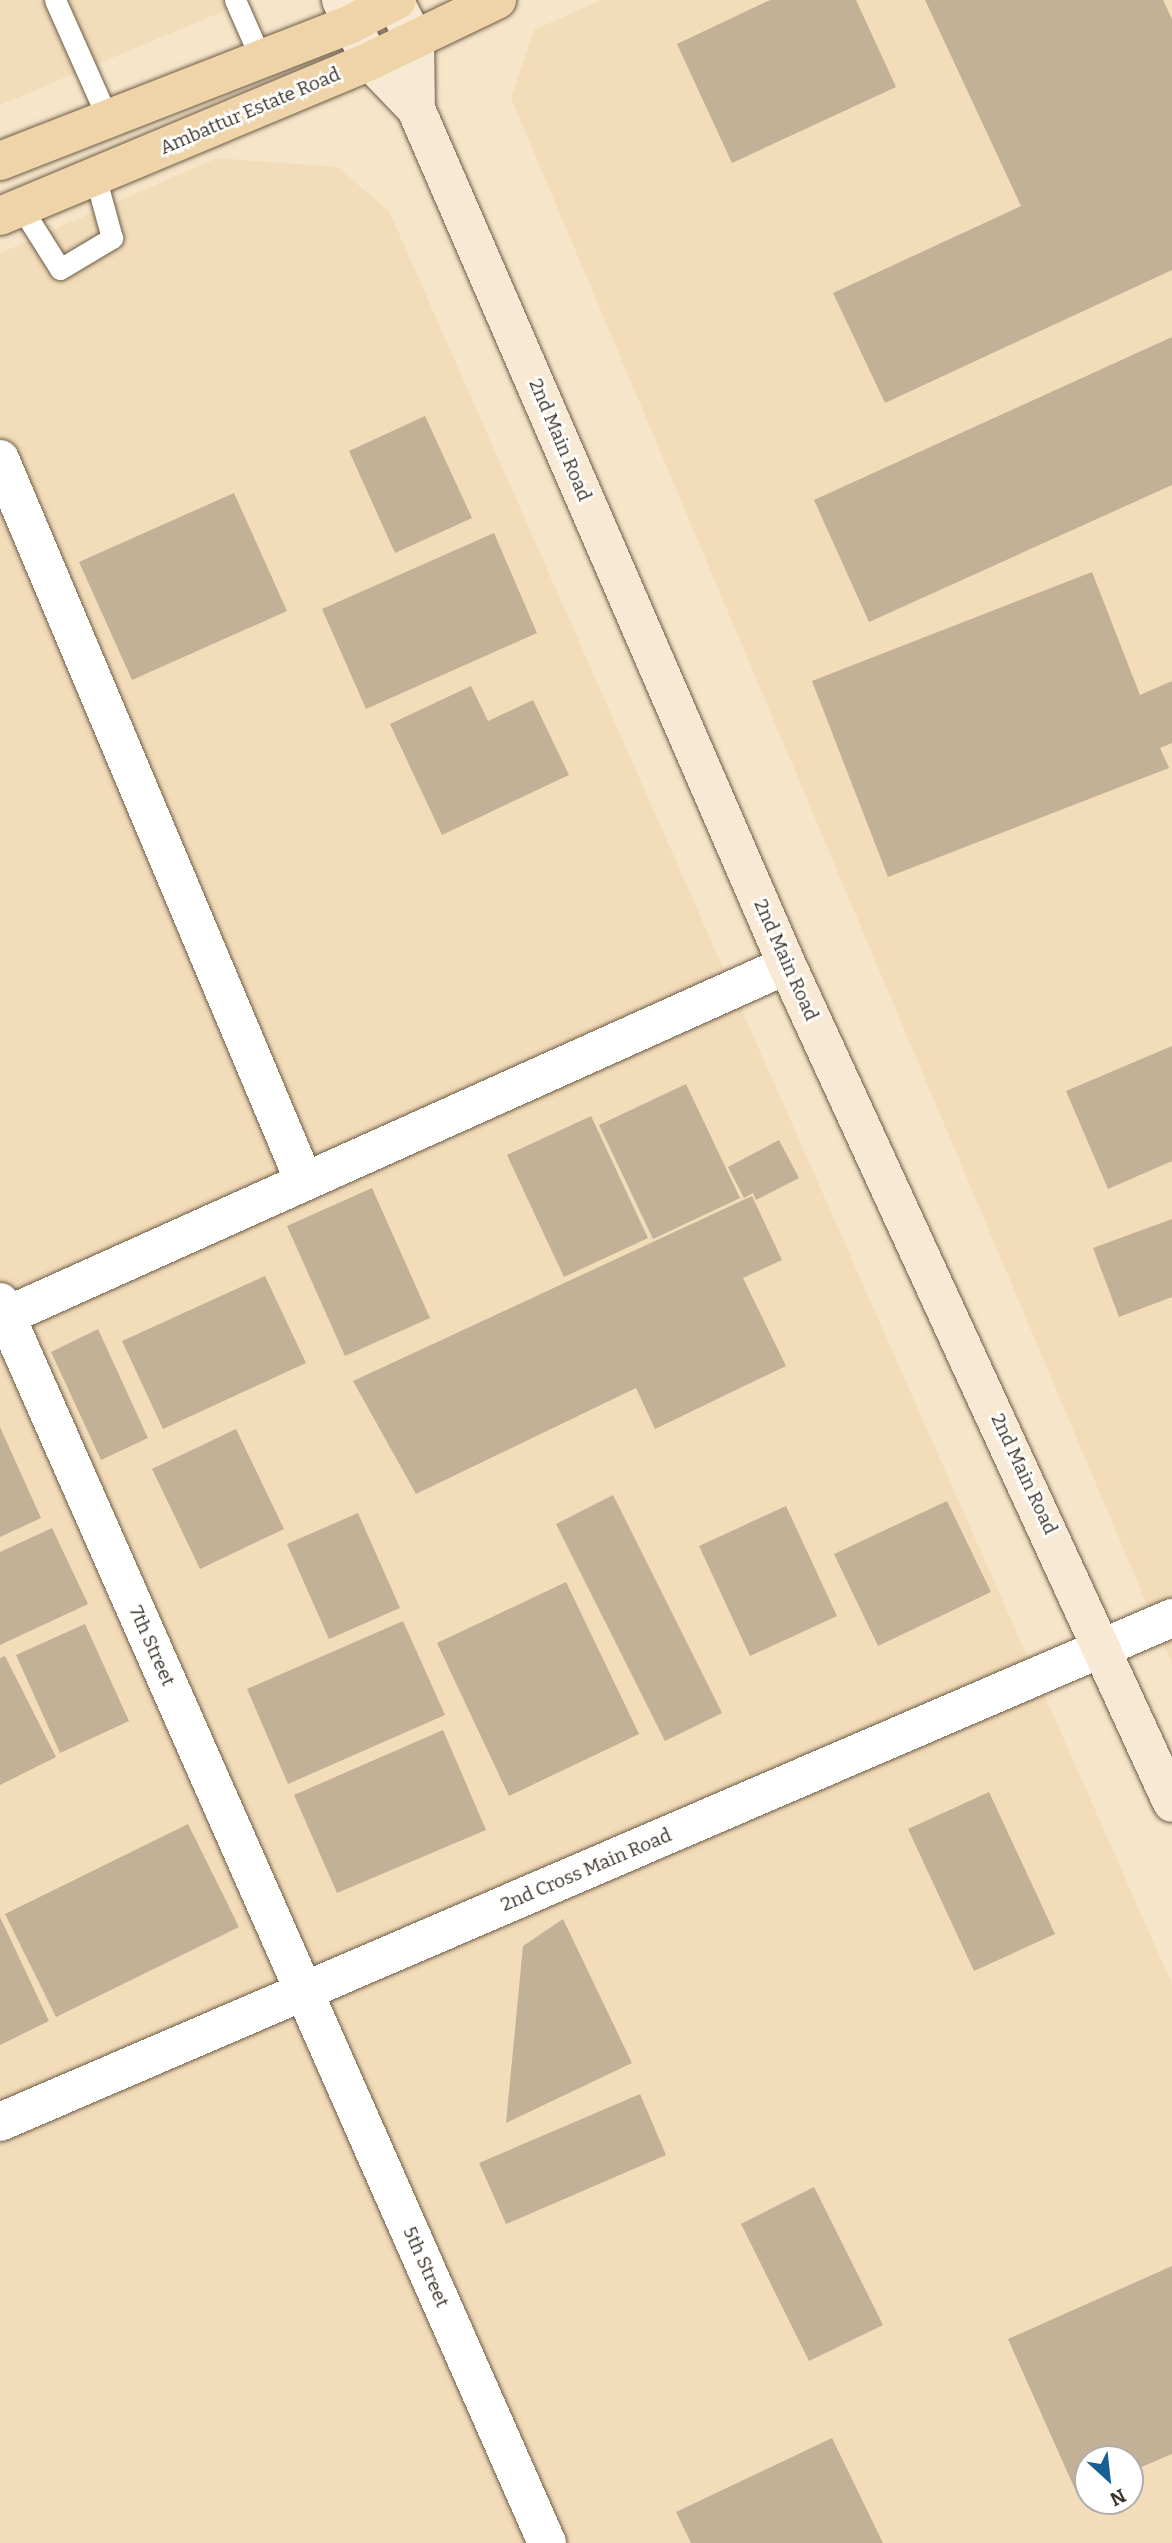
<!DOCTYPE html>
<html>
<head>
<meta charset="utf-8">
<style>
	body { margin:0 }
	#map { position:relative; width:1172px; height:2543px; overflow:hidden; background:#f7e5ca; font-family:Bitter,serif }
	div>[style] { position:absolute }
	.built>* { inset:0; background:#f3dcba }
	.building>* { inset:0; background:#c2b197 }
	.roads { filter:drop-shadow(0 0 2px #6c5c45) drop-shadow(0 0 2px #6c5c45) }
	.lane>* { height:21px; margin:-10.5px; padding:0 10.5px; transform-origin:10.5px; border-radius:10.5px; background:#fff }
	.street>* { height:38px; margin:-19px; padding:0 19px; transform-origin:19px; border-radius:19px; background:#fff }
	.secondary>* { height:38px; margin:-19px; padding:0 19px; transform-origin:19px; border-radius:19px; background:#f7e9d4 }
	.primary>* { height:38px; margin:-19px; padding:0 19px; transform-origin:19px; border-radius:19px; background:#efd4a9 }
	span { translate:-50% -50%; white-space:nowrap; text-align:center; line-height:1.15; -webkit-text-stroke:5px #fff; paint-order:stroke }
	.street-label { font-size:19px; color:#3b3429 }
	.north { position:absolute; left:1074px; top:2445px; width:70px; height:70px; box-sizing:border-box; background:#fff; border:2px solid #b1aea9; border-radius:50%; rotate:153deg; font-size:19px; font-weight:700; line-height:28px; text-align:center; color:#3b3429 }
	.north::after { content:''; display:block; margin:auto; width:24px; height:32px; background:#186094; clip-path:polygon(50% 0,100% 100%,50% 72%,0 100%) }
</style>
</head>
<body>
<div id="map">
	<div class="built">
		<i style="clip-path:polygon(0 0,250px 0,0 105px)"></i>
		<i style="clip-path:polygon(601px 0,1172px 0,1172px 1664px,511px 98px,534px 30px)"></i>
		<i style="clip-path:polygon(evenodd,217px 158px,337px 167px,389px 211px,1172px 1984px,1172px 2543px,0 2543px,0 253px,217px 158px,1088px 2459px,1130px 2459px,1130px 2501px,1088px 2501px,1088px 2459px)"></i>
	</div>
	<div class="building">
		<i style="clip-path:polygon(770px 0,856px 0,896px 87px,732px 163px,677px 44px)"></i>
		<i style="clip-path:polygon(925px 0,1163px 0,1172px 19px,1172px 270px,885px 403px,833px 293px,1021px 206px)"></i>
		<i style="clip-path:polygon(1172px 337px,1172px 485px,869px 622px,814px 500px)"></i>
		<i style="clip-path:polygon(425px 416px,472px 518px,395px 553px,349px 451px)"></i>
		<i style="clip-path:polygon(234px 493px,287px 611px,132px 680px,79px 562px)"></i>
		<i style="clip-path:polygon(494px 533px,537px 633px,366px 709px,322px 609px)"></i>
		<i style="clip-path:polygon(1092px 572px,1140px 695px,1172px 681px,1172px 743px,1160px 748px,1169px 768px,888px 877px,812px 681px)"></i>
		<i style="clip-path:polygon(471px 686px,488px 721px,533px 700px,569px 775px,442px 835px,390px 724px)"></i>
		<i style="clip-path:polygon(1172px 1046px,1172px 1161px,1108px 1189px,1066px 1091px)"></i>
		<i style="clip-path:polygon(686px 1084px,740px 1198px,653px 1239px,599px 1125px)"></i>
		<i style="clip-path:polygon(591px 1116px,648px 1238px,564px 1277px,507px 1155px)"></i>
		<i style="clip-path:polygon(779px 1140px,799px 1178px,756px 1200px,753px 1193px,744px 1198px,728px 1167px)"></i>
		<i style="clip-path:polygon(372px 1188px,430px 1318px,345px 1356px,287px 1226px)"></i>
		<i style="clip-path:polygon(752px 1196px,782px 1260px,743px 1278px,786px 1366px,655px 1429px,636px 1388px,416px 1494px,353px 1381px)"></i>
		<i style="clip-path:polygon(1172px 1219px,1172px 1297px,1119px 1317px,1093px 1248px)"></i>
		<i style="clip-path:polygon(265px 1276px,306px 1363px,163px 1429px,122px 1341px)"></i>
		<i style="clip-path:polygon(98px 1329px,148px 1438px,101px 1460px,51px 1352px)"></i>
		<i style="clip-path:polygon(0 1427px,41px 1518px,0 1537px)"></i>
		<i style="clip-path:polygon(236px 1429px,284px 1529px,200px 1569px,152px 1469px)"></i>
		<i style="clip-path:polygon(613px 1495px,722px 1713px,665px 1741px,556px 1524px)"></i>
		<i style="clip-path:polygon(947px 1501px,991px 1592px,878px 1646px,834px 1554px)"></i>
		<i style="clip-path:polygon(786px 1506px,837px 1616px,750px 1656px,699px 1546px)"></i>
		<i style="clip-path:polygon(358px 1513px,400px 1608px,329px 1639px,287px 1544px)"></i>
		<i style="clip-path:polygon(52px 1528px,88px 1604px,0 1645px,0 1552px)"></i>
		<i style="clip-path:polygon(566px 1582px,639px 1734px,509px 1796px,437px 1643px)"></i>
		<i style="clip-path:polygon(403px 1621px,445px 1715px,288px 1784px,247px 1689px)"></i>
		<i style="clip-path:polygon(85px 1624px,129px 1721px,60px 1753px,16px 1655px)"></i>
		<i style="clip-path:polygon(5px 1656px,56px 1757px,0 1785px,0 1658px)"></i>
		<i style="clip-path:polygon(443px 1730px,486px 1830px,337px 1893px,294px 1795px)"></i>
		<i style="clip-path:polygon(989px 1792px,1055px 1934px,974px 1971px,908px 1829px)"></i>
		<i style="clip-path:polygon(188px 1824px,239px 1927px,56px 2017px,5px 1914px)"></i>
		<i style="clip-path:polygon(0 1917px,49px 2021px,0 2045px)"></i>
		<i style="clip-path:polygon(563px 1919px,632px 2063px,506px 2123px,523px 1946px)"></i>
		<i style="clip-path:polygon(640px 2094px,666px 2155px,506px 2224px,479px 2163px)"></i>
		<i style="clip-path:polygon(814px 2187px,883px 2325px,809px 2361px,741px 2224px)"></i>
		<i style="clip-path:polygon(1172px 2266px,1172px 2454px,1130px 2472px,1130px 2459px,1088px 2459px,1088px 2491px,1078px 2496px,1008px 2339px)"></i>
		<i style="clip-path:polygon(832px 2438px,883px 2543px,691px 2543px,676px 2512px)"></i>
	</div>
	<div class="roads">
		<div class="lane">
			<i style="left:55px;top:0;width:130px;rotate:66deg"></i>
			<i style="left:235px;top:0;width:64px;rotate:66.2deg"></i>
			<i style="left:21px;top:207px;width:73px;rotate:57.8deg"></i>
			<i style="left:60px;top:269px;width:61px;rotate:-30.8deg"></i>
			<i style="left:112px;top:238px;width:64px;rotate:-105.3deg"></i>
		</div>
		<div class="street">
			<i style="left:0;top:459px;width:783px;rotate:67.17deg"></i>
			<i style="left:0;top:1302px;width:1356px;rotate:66.21deg"></i>
			<i style="left:6px;top:1316px;width:856px;rotate:-24.2deg"></i>
			<i style="left:0;top:2122px;width:1276px;rotate:-23.27deg"></i>
		</div>
		<div class="secondary">
			<i style="left:341px;top:0;width:68px;rotate:64.6deg"></i>
			<i style="left:370px;top:61px;width:66px;rotate:46.2deg"></i>
			<i style="left:416px;top:109px;width:933px;rotate:66.57deg"></i>
			<i style="left:787px;top:965px;width:922px;rotate:65.32deg"></i>
			<i style="left:394px;top:0;width:46px;rotate:62.9deg"></i>
			<i style="left:415px;top:41px;width:68px;rotate:89.2deg"></i>
		</div>
		<div class="primary">
			<i style="left:0;top:161px;width:377px;rotate:-21.3deg"></i>
			<i style="left:351px;top:24px;width:52px;rotate:-27.6deg"></i>
			<i style="left:0;top:216px;width:401px;rotate:-22.7deg"></i>
			<i style="left:370px;top:61px;width:141px;rotate:-25.7deg"></i>
		</div>
	</div>
	<div class="street-label">
		<span style="left:250px;top:111px;rotate:-23deg">Ambattur Estate Road</span>
		<span style="left:560px;top:440px;rotate:67deg">2nd Main Road</span>
		<span style="left:786px;top:960px;rotate:66deg">2nd Main Road</span>
		<span style="left:1024px;top:1474px;rotate:65deg">2nd Main Road</span>
		<span style="left:152px;top:1646px;rotate:66deg">7th Street</span>
		<span style="left:586px;top:1870px;rotate:-23deg">2nd Cross Main Road</span>
		<span style="left:426px;top:2267px;rotate:66deg">5th Street</span>
	</div>
	<div class="north">N</div>
</div>
</body>
</html>
